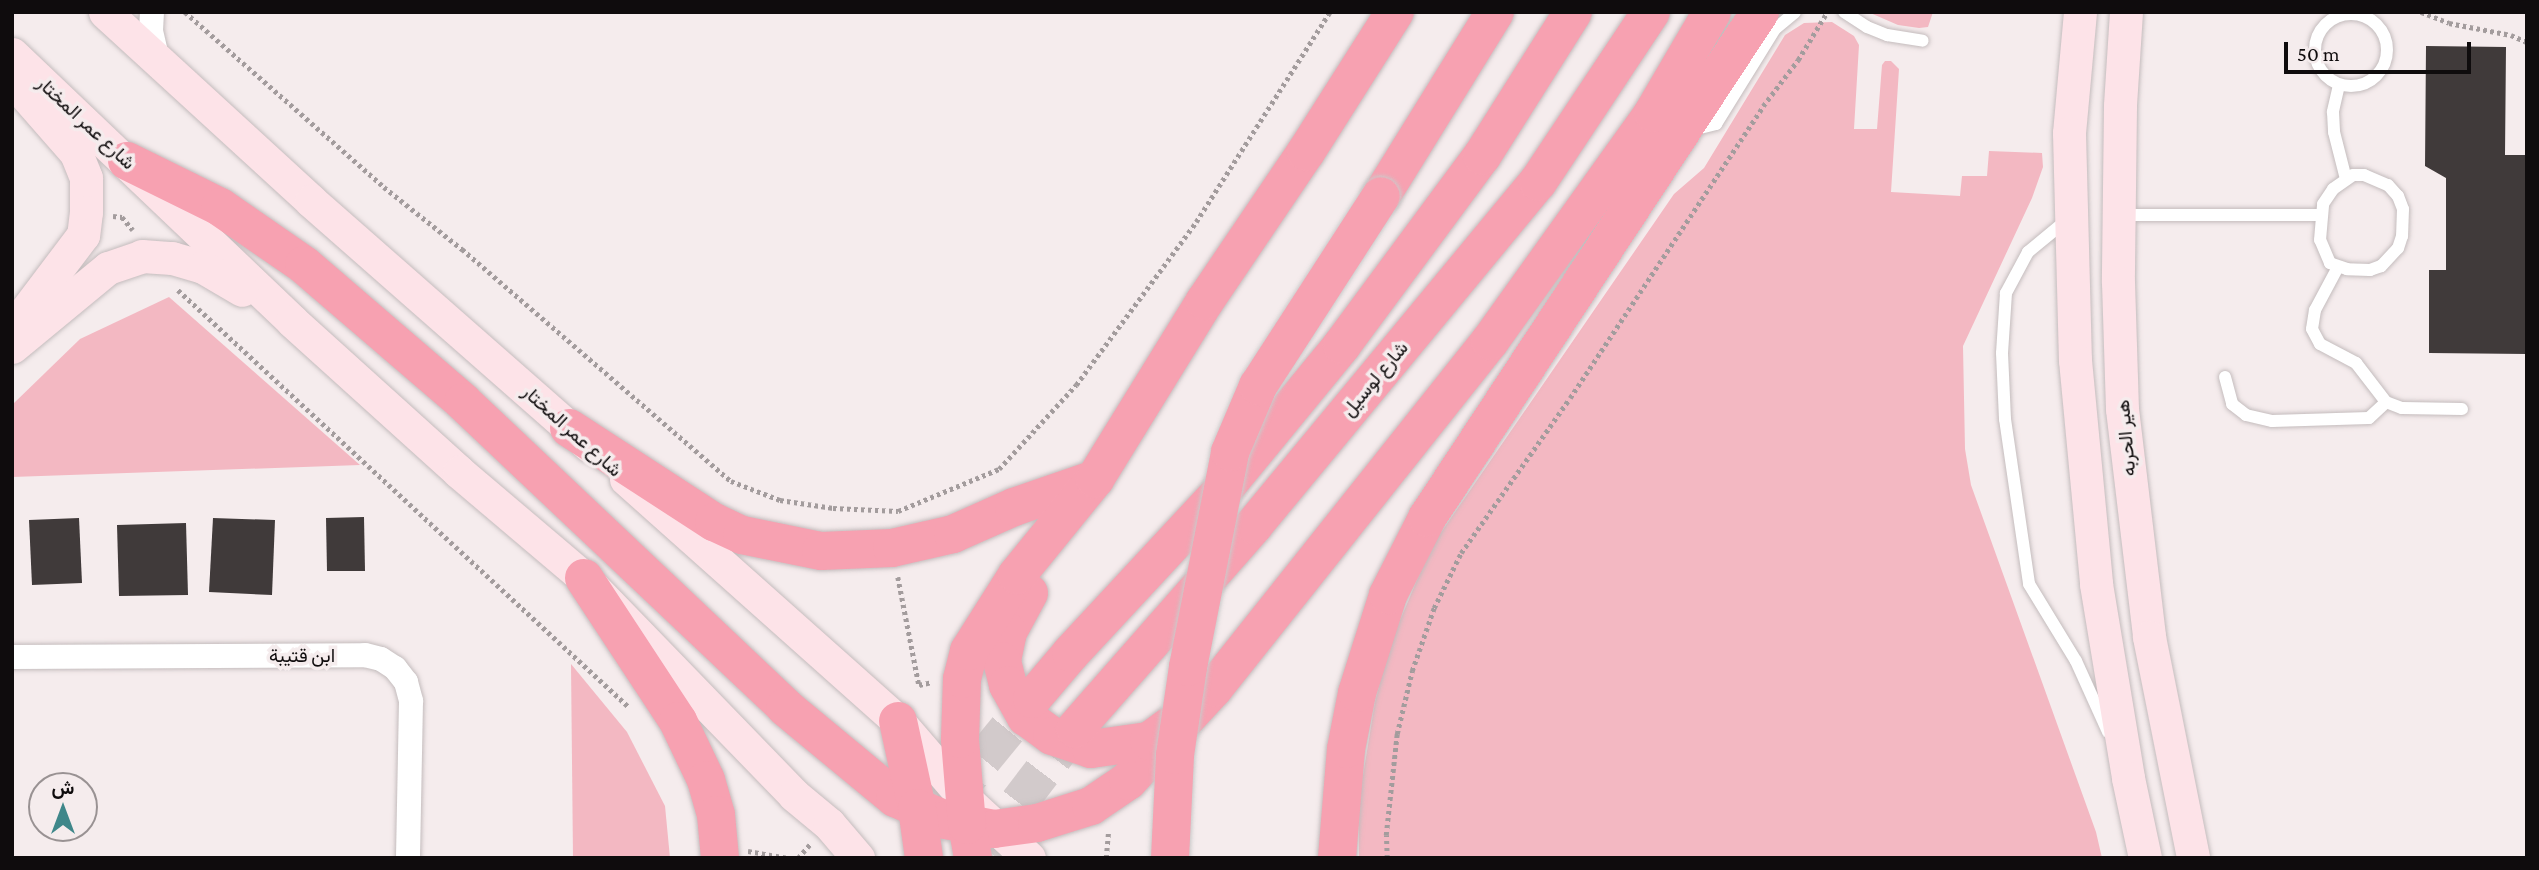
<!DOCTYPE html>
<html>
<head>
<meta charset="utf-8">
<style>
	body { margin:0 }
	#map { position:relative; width:2539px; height:870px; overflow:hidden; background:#f5eced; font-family:"Crimson Pro",Vazirmatn,serif }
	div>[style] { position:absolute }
	.green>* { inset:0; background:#f3b8c2 }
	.building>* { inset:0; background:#403a3a }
	.highway-tunnel>* { height:38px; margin-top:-19px; transform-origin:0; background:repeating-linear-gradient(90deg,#d2cacb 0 38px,transparent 0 57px) }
	.path>* { height:4.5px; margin-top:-2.25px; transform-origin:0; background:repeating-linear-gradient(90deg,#a39c9d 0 3.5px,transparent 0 7px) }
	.roads { filter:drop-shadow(0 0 2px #c4bcbd) drop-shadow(0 0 2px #c4bcbd) }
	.lane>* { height:12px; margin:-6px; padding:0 6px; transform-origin:6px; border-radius:6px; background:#fff }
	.lane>.ring { margin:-6px; padding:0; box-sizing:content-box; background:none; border:12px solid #fff; border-radius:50% }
	.street>* { height:24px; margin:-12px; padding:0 12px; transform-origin:12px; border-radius:12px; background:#fff }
	.secondary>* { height:33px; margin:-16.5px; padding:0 16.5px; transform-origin:16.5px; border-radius:16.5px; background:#fde3e8 }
	.highway>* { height:38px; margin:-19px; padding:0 19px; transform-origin:19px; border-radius:19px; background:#f7a1b1 }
	.bridges { filter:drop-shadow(0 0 2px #cacaca) drop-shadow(0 0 2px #cacaca) }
	.highway-bridge>* { height:38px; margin:-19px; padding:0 19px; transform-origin:19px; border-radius:19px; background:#f7a1b1 }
	span { translate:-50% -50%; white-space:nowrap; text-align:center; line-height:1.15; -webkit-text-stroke:7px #f5eced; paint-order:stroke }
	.street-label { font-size:19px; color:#0f0c0d }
	.frame { position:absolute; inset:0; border:14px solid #0f0c0d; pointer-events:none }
	.north { position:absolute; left:28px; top:772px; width:70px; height:70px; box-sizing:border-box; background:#f5eced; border:2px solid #999293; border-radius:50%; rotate:0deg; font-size:19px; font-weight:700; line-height:28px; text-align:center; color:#0f0c0d }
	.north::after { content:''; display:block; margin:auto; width:24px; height:32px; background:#3f878a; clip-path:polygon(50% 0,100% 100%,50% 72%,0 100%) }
	.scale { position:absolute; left:2284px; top:42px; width:187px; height:32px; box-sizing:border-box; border:4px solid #0f0c0d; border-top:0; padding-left:9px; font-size:21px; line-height:24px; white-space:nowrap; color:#0f0c0d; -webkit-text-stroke:5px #f5eced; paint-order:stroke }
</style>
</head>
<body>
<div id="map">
	<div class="green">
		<i style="clip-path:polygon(1868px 12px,1933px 12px,1928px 27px,1919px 28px,1898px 25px)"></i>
		<i style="clip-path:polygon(1832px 22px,1854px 36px,1859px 45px,1854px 129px,1877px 129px,1882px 65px,1885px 61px,1891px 61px,1899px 69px,1891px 192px,1960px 196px,1962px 176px,1987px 176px,1989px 151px,2042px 153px,2043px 167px,2032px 198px,1963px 346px,1965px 449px,1971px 485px,2096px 832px,2102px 858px,1359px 858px,1359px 800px,1375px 702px,1390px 644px,1431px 547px,1674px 194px,1704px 168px,1785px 35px,1804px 23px)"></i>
		<i style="clip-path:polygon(169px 297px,360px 465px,12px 477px,12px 405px,80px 339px)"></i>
		<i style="clip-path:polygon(571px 664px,627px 732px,665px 806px,670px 858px,573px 858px)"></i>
	</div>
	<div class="building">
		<i style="clip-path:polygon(2426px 46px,2506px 47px,2505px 155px,2527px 155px,2527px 354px,2429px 353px,2429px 270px,2446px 270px,2446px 178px,2425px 166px)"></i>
		<i style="clip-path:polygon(364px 517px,365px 571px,327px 571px,326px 518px)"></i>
		<i style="clip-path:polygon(79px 518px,82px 583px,32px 585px,29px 520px)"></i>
		<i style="clip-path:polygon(213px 518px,275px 520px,272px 595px,209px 592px)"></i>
		<i style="clip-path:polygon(186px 523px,188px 595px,119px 596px,117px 525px)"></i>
	</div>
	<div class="highway-tunnel">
		<i style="left:947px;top:803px;width:134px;rotate:-50.7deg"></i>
		<i style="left:984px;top:848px;width:150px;rotate:-52.6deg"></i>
	</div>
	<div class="path">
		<i style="left:185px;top:12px;width:265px;rotate:41.3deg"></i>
		<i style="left:384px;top:187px;width:100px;rotate:38.5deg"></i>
		<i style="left:462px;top:249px;width:355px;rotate:40.8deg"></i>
		<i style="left:731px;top:481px;width:53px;rotate:21.2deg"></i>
		<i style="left:780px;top:500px;width:54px;rotate:8.6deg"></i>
		<i style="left:833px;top:508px;width:65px;rotate:2.6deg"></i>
		<i style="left:898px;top:511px;width:109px;rotate:-22.6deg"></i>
		<i style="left:999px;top:469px;width:114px;rotate:-47.5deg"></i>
		<i style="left:1076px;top:385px;width:202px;rotate:-53.6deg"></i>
		<i style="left:1196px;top:222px;width:249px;rotate:-57.5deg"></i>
		<i style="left:2421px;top:12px;width:30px;rotate:21deg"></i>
		<i style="left:2449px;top:23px;width:63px;rotate:11deg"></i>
		<i style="left:2511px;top:35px;width:17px;rotate:24deg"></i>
		<i style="left:2363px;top:16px;width:4px;rotate:-63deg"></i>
		<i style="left:113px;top:216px;width:9px;rotate:6deg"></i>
		<i style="left:122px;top:217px;width:17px;rotate:50deg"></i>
		<i style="left:178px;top:290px;width:614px;rotate:42.76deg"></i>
		<i style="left:898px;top:577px;width:110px;rotate:79deg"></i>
		<i style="left:919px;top:685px;width:13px;rotate:-13deg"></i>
		<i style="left:748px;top:851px;width:41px;rotate:9.9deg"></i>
		<i style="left:798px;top:858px;width:20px;rotate:-49deg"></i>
		<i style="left:1106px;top:858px;width:25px;rotate:-85deg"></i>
		<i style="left:1387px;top:858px;width:23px;rotate:-92deg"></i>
		<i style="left:1386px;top:835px;width:102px;rotate:-83.8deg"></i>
		<i style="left:1397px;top:734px;width:65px;rotate:-76.6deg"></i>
		<i style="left:1412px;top:671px;width:67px;rotate:-70.8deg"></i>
		<i style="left:1434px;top:608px;width:61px;rotate:-63.9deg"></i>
		<i style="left:1461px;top:553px;width:189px;rotate:-54.9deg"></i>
		<i style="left:1570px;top:398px;width:350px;rotate:-56.5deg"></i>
		<i style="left:1763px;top:106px;width:58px;rotate:-52.7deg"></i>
		<i style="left:1798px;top:60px;width:54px;rotate:-58.7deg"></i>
	</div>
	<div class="roads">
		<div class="lane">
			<i style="left:1844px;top:12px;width:27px;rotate:33deg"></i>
			<i style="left:1867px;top:27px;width:22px;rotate:22deg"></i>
			<i style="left:1887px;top:35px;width:36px;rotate:9deg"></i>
			<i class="ring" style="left:2315px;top:14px;width:60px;height:60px"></i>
			<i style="left:2339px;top:85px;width:28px;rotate:103deg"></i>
			<i style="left:2333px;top:112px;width:20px;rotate:87deg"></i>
			<i style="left:2334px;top:132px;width:49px;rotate:75.7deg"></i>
			<i style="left:1692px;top:130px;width:25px;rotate:-14deg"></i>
			<i style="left:1716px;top:124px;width:112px;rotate:-58.2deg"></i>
			<i style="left:1775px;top:29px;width:26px;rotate:-40deg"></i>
			<i style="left:2353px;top:175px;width:11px"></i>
			<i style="left:2364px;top:175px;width:26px;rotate:23deg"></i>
			<i style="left:2388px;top:185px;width:15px;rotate:48deg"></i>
			<i style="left:2398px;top:196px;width:14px;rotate:69deg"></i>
			<i style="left:2403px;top:209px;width:27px;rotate:92deg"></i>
			<i style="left:2402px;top:236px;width:13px;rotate:108deg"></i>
			<i style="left:2398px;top:248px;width:25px;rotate:133deg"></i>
			<i style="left:2381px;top:266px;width:12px;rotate:160deg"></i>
			<i style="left:2370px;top:270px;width:23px;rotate:-178deg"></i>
			<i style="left:2347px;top:269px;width:18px;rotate:-161deg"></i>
			<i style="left:2330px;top:263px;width:25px;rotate:-113deg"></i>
			<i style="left:2320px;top:240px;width:36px;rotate:-85deg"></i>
			<i style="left:2323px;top:204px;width:18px;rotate:-56deg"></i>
			<i style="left:2333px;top:189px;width:24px;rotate:-35deg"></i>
			<i style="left:2119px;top:215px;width:201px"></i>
			<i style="left:2068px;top:219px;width:52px;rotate:140.5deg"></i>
			<i style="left:2028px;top:252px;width:47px;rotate:118.2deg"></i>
			<i style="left:2006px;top:293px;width:60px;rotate:93.8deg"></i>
			<i style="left:2002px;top:353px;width:66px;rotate:87.4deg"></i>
			<i style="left:2005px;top:419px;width:167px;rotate:81.7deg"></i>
			<i style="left:2029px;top:584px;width:90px;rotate:58.6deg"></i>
			<i style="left:2076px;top:661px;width:78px;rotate:65.7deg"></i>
			<i style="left:2338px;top:267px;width:49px;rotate:118.1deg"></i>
			<i style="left:2315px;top:310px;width:19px;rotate:99deg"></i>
			<i style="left:2312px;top:329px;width:17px;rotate:62deg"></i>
			<i style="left:2320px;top:344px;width:41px;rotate:27.8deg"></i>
			<i style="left:2356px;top:363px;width:49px;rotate:52.4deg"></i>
			<i style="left:2386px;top:402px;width:17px;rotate:21deg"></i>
			<i style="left:2402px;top:408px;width:60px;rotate:1deg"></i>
			<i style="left:2225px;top:377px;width:28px;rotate:75deg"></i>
			<i style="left:2232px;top:404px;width:18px;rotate:38deg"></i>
			<i style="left:2246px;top:415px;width:27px;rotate:13deg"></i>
			<i style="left:2272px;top:421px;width:97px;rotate:-1.8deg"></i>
			<i style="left:2369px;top:418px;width:23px;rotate:-43deg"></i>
		</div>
		<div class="street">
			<i style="left:152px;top:12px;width:19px;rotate:93deg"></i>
			<i style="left:151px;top:31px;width:31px;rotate:77deg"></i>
			<i style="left:12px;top:657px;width:353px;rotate:-0.3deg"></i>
			<i style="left:365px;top:655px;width:16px;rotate:14deg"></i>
			<i style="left:381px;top:659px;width:17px;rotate:33deg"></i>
			<i style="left:395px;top:668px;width:18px;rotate:52deg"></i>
			<i style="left:406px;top:682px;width:20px;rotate:75deg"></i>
			<i style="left:411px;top:701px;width:157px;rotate:91.1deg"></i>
		</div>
		<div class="secondary">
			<i style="left:105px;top:12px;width:280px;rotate:42.5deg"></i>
			<i style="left:311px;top:201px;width:370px;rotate:41.3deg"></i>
			<i style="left:2080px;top:12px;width:121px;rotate:95.2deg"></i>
			<i style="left:2069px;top:133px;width:227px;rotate:88.5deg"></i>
			<i style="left:2075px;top:360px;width:225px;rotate:84.6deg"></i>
			<i style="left:2096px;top:584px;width:197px;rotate:80.6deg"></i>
			<i style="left:2128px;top:778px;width:82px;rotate:78deg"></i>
			<i style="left:2126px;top:12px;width:94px;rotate:93.7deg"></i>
			<i style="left:2120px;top:106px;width:176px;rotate:90.7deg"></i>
			<i style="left:2118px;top:282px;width:127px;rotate:88.2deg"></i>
			<i style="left:2122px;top:409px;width:230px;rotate:83.2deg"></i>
			<i style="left:2149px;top:637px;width:225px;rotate:78.7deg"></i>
			<i style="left:12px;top:54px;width:387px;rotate:43.6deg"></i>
			<i style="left:292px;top:321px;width:225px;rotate:42.1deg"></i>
			<i style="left:459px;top:472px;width:164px;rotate:40.3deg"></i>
			<i style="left:584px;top:578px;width:302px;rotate:45.9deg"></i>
			<i style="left:794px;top:795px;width:45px;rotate:39.6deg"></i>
			<i style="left:829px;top:824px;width:45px;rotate:49.5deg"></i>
			<i style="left:12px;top:80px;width:97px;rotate:48.8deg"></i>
			<i style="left:76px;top:153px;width:27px;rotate:68deg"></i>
			<i style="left:86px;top:178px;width:34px;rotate:90deg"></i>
			<i style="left:86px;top:212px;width:23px;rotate:97deg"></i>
			<i style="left:83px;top:235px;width:118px;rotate:127.1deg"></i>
			<i style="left:12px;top:347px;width:124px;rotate:-39.5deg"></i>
			<i style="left:108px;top:268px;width:36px;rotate:-19deg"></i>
			<i style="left:142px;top:256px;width:30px;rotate:4deg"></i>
			<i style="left:172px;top:258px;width:32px;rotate:16deg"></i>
			<i style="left:203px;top:267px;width:45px;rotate:30.5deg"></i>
			<i style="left:626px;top:479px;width:364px;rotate:41.7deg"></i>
			<i style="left:898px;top:721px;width:103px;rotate:49.3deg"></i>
			<i style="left:965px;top:799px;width:87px;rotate:42.7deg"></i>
		</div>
		<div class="highway">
			<i style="left:127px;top:161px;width:104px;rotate:26.3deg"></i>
			<i style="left:220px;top:207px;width:102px;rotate:34.6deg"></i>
			<i style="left:304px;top:265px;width:210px;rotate:40.7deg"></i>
			<i style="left:463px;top:402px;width:444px;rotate:43.4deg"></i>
			<i style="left:785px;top:707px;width:143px;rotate:39.6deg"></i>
			<i style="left:895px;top:798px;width:56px;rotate:23.3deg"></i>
			<i style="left:946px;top:820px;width:49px;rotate:10.6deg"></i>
			<i style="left:994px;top:829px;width:43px;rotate:-7.9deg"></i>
			<i style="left:1037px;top:823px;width:57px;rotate:-17.5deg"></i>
			<i style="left:1091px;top:806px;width:45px;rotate:-34deg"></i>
			<i style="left:1128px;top:781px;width:127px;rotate:-47.2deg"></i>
			<i style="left:1214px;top:688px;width:443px;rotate:-51.5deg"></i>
			<i style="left:1490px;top:341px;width:280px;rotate:-54.4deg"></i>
			<i style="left:1653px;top:113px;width:117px;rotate:-59.7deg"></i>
			<i style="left:1381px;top:196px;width:216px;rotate:-58.2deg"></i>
			<i style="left:569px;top:428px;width:173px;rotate:33deg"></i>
			<i style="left:714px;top:522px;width:31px;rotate:25deg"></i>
			<i style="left:742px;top:535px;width:81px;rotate:11.4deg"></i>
			<i style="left:821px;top:551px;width:71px;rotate:-2.4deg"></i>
			<i style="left:892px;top:548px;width:63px;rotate:-12.9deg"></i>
			<i style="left:953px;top:534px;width:67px;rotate:-23.9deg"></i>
			<i style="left:1014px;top:507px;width:86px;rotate:-19.1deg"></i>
			<i style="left:584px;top:578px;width:171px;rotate:56.7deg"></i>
			<i style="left:678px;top:721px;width:65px;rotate:64.6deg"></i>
			<i style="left:706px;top:780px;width:36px;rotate:74deg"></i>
			<i style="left:716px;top:815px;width:43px;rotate:84.7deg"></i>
			<i style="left:1029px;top:593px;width:44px;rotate:118.3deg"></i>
			<i style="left:1008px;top:632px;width:30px;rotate:102deg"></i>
			<i style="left:1002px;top:661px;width:25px;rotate:76deg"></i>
			<i style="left:1008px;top:685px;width:37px;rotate:61deg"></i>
			<i style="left:1026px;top:717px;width:32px;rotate:36deg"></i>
			<i style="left:1052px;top:736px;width:41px;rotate:18.4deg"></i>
			<i style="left:1091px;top:749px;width:59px;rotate:-7.9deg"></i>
			<i style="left:1149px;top:741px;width:26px;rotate:-36deg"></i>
			<i style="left:1032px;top:699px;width:60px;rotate:-49.7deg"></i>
			<i style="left:1071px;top:653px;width:231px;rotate:-47.1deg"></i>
			<i style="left:1228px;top:484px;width:180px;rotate:-50.6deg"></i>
			<i style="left:1342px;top:345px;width:235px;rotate:-53.5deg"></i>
			<i style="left:1482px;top:156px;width:170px;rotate:-57.7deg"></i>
			<i style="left:898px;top:721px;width:89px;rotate:77.7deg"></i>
			<i style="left:917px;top:808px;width:50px;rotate:82deg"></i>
			<i style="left:1075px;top:729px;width:271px;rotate:-48.7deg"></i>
			<i style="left:1254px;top:525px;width:445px;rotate:-50.4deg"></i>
			<i style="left:1538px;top:182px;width:204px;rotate:-56.4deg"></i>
			<i style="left:973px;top:858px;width:34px;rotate:-100deg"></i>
			<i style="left:967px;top:825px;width:86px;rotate:-94.7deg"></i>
			<i style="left:960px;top:739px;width:60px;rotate:-88.1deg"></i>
			<i style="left:962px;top:679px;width:29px;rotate:-76deg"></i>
			<i style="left:969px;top:651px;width:90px;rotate:-57.7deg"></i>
			<i style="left:1017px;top:575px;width:124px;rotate:-50.9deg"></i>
			<i style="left:1095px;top:479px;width:209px;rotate:-58.3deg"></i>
			<i style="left:1205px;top:301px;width:180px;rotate:-55.9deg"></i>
			<i style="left:1306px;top:152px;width:166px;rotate:-57.6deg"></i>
			<i style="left:1337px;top:858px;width:109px;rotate:-85.3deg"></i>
			<i style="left:1346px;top:749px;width:57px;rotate:-78.9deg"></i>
			<i style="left:1357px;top:693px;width:103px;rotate:-72.4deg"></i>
			<i style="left:1388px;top:595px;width:86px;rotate:-63.1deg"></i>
			<i style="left:1427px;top:518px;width:606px;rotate:-56.65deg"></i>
		</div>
	</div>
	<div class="bridges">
		<div class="highway-bridge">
			<i style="left:1170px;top:858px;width:103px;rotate:-87.2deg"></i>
			<i style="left:1175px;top:755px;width:89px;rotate:-81.6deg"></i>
			<i style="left:1188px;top:667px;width:219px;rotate:-78.9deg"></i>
			<i style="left:1230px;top:452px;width:72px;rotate:-67deg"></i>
			<i style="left:1258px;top:386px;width:226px;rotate:-57.1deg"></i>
		</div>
	</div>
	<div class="street-label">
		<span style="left:86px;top:123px;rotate:43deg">شارع عمر المختار</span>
		<span style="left:1375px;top:379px;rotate:-50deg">شارع لوسيل</span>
		<span style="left:572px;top:431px;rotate:42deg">شارع عمر المختار</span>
		<span style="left:2126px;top:438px;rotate:-95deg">هير الحربه</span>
		<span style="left:302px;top:656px">ابن قتيبة</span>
	</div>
	<div class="frame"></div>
	<div class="north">ش</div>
	<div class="scale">50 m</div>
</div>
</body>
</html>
